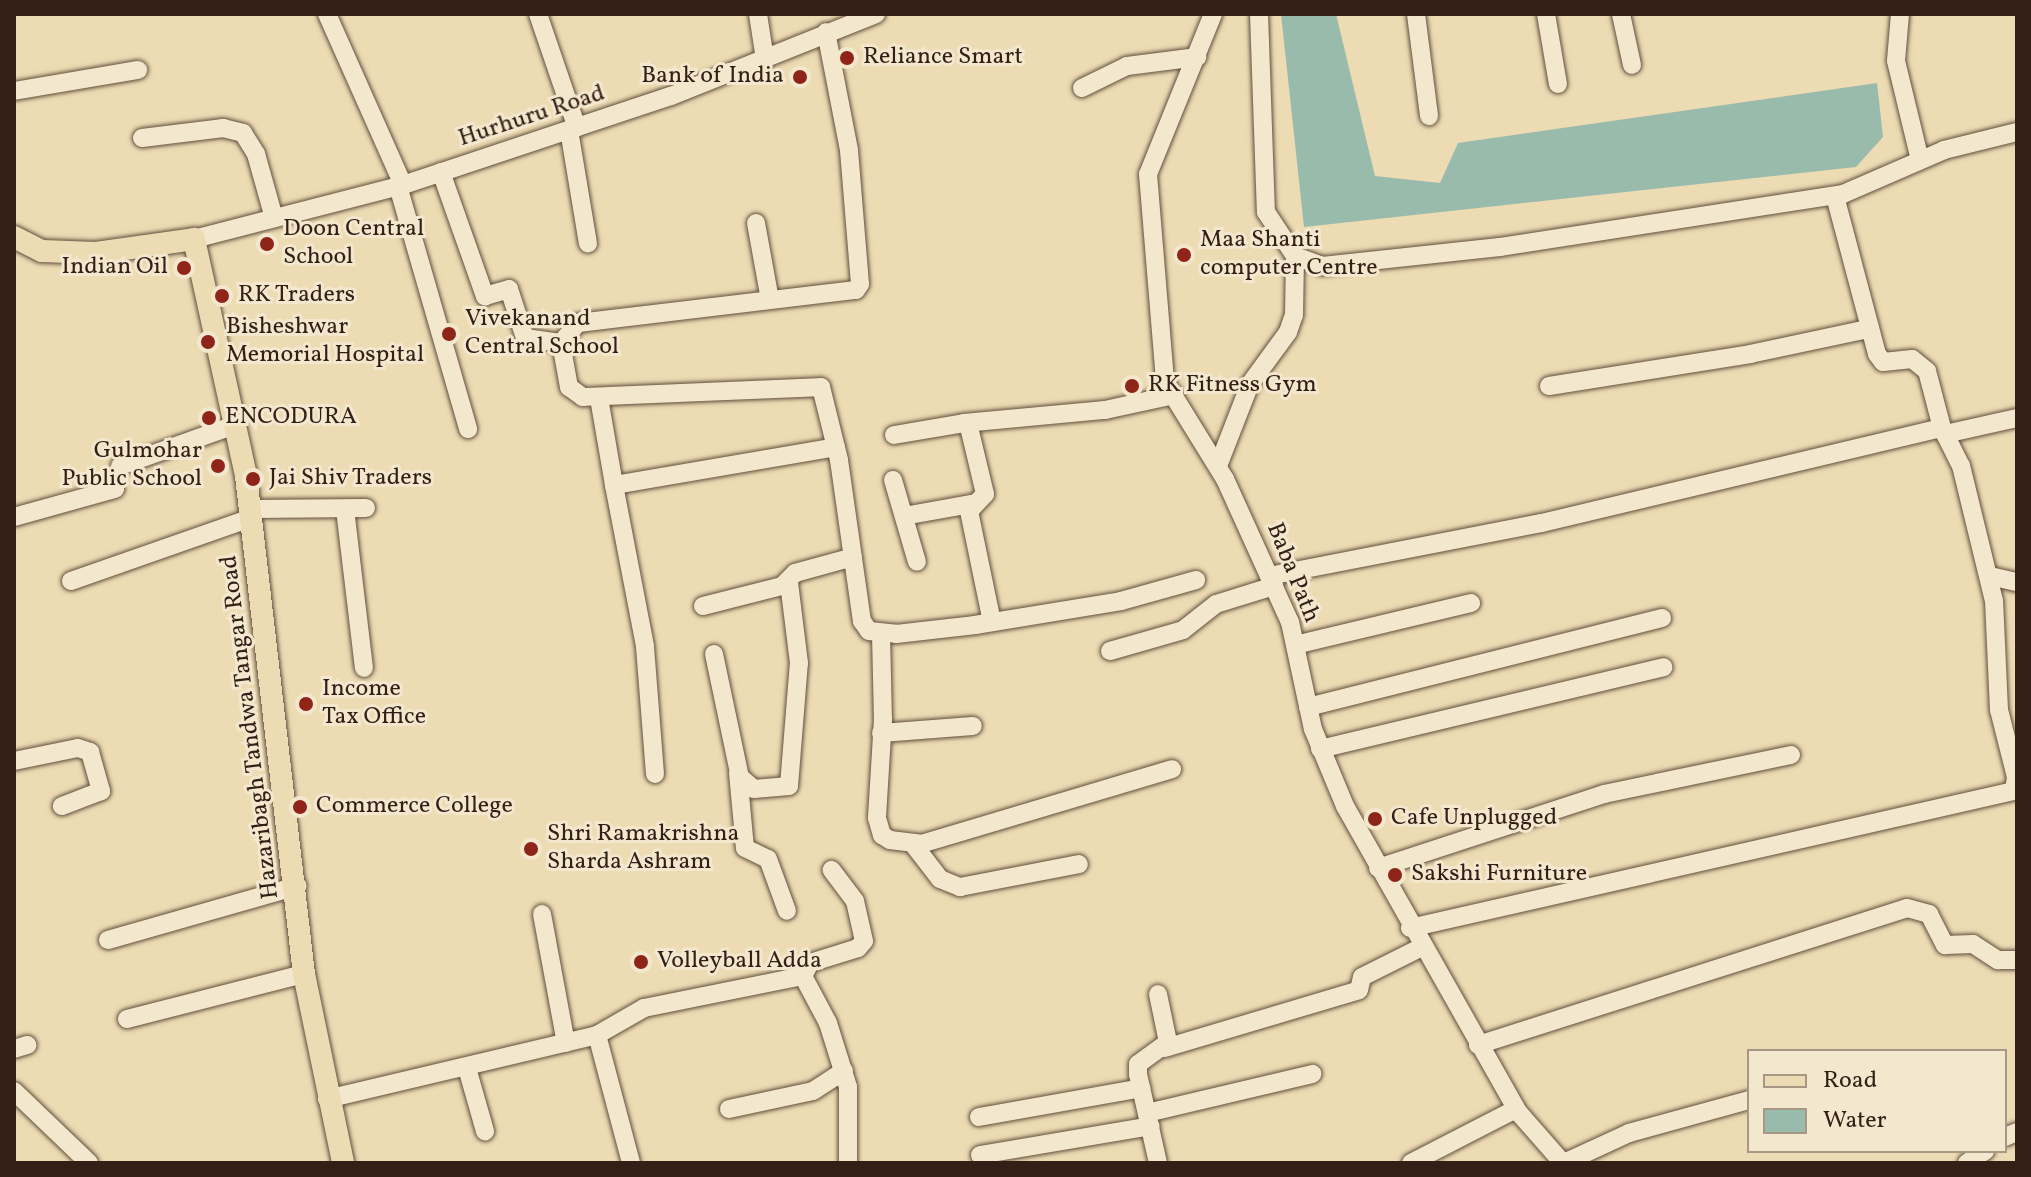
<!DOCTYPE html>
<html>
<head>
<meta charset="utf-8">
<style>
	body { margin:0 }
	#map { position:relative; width:2031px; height:1177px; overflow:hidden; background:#ecdbb3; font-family:Vollkorn,serif }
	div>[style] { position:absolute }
	.water>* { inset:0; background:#99bbac }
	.roads { filter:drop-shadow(0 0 2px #614e3d) drop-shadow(0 0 2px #614e3d) }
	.minor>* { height:18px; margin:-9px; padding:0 9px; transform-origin:9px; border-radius:9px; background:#f3e8ce }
	.major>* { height:22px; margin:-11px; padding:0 11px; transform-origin:11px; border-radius:11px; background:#ecdbb3 }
	.dots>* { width:22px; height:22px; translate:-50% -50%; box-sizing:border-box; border:4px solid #f3e8ce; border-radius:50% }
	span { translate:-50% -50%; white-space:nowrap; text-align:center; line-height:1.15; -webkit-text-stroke:6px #f3e8ce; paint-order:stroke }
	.poi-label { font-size:24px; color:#331f16 }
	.left { translate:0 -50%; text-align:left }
	.right { translate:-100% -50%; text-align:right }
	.street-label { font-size:24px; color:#331f16 }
	.frame { position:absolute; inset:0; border:16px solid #331f16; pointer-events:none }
	.legend { position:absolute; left:1747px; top:1049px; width:260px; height:104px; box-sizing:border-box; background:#f3e8ce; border:2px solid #a69884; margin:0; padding:10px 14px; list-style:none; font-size:24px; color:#331f16 }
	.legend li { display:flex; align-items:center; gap:16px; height:40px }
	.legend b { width:40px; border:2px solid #a69884 }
</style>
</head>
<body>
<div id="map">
	<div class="water">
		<i style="clip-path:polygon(1281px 14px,1336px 14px,1375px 176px,1440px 183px,1458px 143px,1877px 83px,1883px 137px,1856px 167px,1304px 227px)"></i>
	</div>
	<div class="roads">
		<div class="minor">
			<i style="left:327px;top:14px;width:187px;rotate:66deg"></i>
			<i style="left:538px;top:14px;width:120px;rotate:71.1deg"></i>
			<i style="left:758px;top:14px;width:47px;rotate:81.3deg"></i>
			<i style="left:1213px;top:14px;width:173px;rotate:112.1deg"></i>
			<i style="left:1148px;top:174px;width:209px;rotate:85.3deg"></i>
			<i style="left:1165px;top:382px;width:114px;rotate:58.3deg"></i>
			<i style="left:1225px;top:479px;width:157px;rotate:65.6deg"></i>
			<i style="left:1290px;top:622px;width:109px;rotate:77.9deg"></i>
			<i style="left:1313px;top:729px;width:83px;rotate:67.4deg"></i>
			<i style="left:1345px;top:806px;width:353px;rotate:60.5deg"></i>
			<i style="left:1519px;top:1113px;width:67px;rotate:48.7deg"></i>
			<i style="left:1259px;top:14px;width:198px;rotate:88deg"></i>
			<i style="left:1266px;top:212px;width:53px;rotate:56.6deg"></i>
			<i style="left:1295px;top:256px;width:29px;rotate:20deg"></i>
			<i style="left:1322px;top:266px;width:179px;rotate:-6.1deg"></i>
			<i style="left:1500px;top:247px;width:347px;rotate:-8.8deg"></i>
			<i style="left:1843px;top:194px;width:110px;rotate:-23.5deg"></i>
			<i style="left:1944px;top:150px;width:75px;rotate:-13.9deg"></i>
			<i style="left:1416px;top:14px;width:103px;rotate:82.7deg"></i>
			<i style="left:1546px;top:14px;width:71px;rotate:80.3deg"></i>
			<i style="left:1621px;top:14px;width:52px;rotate:77.8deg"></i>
			<i style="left:1900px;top:14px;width:47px;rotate:94.9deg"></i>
			<i style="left:1896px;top:61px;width:102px;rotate:76.4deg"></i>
			<i style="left:1082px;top:88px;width:50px;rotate:-26.1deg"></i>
			<i style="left:1127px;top:66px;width:71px;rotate:-7.3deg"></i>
			<i style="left:14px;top:91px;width:126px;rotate:-9.6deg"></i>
			<i style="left:569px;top:130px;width:115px;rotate:80.5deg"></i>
			<i style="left:142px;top:138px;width:82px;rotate:-7deg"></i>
			<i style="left:223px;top:128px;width:21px;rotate:14deg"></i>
			<i style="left:243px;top:133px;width:25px;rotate:58deg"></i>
			<i style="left:256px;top:154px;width:66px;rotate:74.3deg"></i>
			<i style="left:441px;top:172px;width:132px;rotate:70.5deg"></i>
			<i style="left:485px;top:296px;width:25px;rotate:-16deg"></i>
			<i style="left:509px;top:289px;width:52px;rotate:71.9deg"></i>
			<i style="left:525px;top:338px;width:36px;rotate:8deg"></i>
			<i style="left:398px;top:186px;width:253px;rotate:73.9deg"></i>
			<i style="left:756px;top:223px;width:78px;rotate:79.7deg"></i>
			<i style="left:194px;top:239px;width:216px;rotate:-14.5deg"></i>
			<i style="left:403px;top:185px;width:282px;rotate:-18.4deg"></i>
			<i style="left:671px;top:96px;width:221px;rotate:-21.8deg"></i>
			<i style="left:561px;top:343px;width:45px;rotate:79.7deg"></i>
			<i style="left:569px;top:387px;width:17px;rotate:36deg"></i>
			<i style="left:583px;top:397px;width:238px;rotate:-2.4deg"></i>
			<i style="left:821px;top:387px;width:75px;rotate:76.1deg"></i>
			<i style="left:839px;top:460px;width:163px;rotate:81.9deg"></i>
			<i style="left:862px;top:621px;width:12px;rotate:55deg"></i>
			<i style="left:869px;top:631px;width:27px;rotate:6deg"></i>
			<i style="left:896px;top:634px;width:80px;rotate:-6.5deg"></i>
			<i style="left:975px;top:625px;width:148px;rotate:-9.3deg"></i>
			<i style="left:1121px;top:601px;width:78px;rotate:-15.6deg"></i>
			<i style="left:561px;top:343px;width:26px;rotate:-50deg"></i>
			<i style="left:578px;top:323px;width:280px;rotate:-6.8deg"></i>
			<i style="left:856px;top:290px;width:7px;rotate:-56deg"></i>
			<i style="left:860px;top:284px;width:134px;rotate:-94.7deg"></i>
			<i style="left:849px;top:150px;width:120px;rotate:-101deg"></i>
			<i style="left:1549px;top:386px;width:204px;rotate:-9deg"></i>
			<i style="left:1750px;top:354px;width:121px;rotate:-12deg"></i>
			<i style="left:599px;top:398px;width:88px;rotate:80.2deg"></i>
			<i style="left:968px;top:423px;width:73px;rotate:76.5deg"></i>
			<i style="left:985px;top:494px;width:23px;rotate:133deg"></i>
			<i style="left:969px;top:511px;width:113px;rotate:78.3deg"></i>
			<i style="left:1945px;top:434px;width:74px;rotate:-12.5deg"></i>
			<i style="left:894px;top:435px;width:71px;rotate:-9.7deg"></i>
			<i style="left:964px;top:423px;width:142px;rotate:-5.3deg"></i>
			<i style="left:1105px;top:410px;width:71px;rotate:-12.3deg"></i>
			<i style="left:120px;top:466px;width:124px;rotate:-19.7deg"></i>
			<i style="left:1218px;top:466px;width:88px;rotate:-68.7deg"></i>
			<i style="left:1250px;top:384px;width:64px;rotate:-53.8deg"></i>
			<i style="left:1288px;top:332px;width:18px;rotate:-71deg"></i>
			<i style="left:1294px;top:315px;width:59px;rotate:-89deg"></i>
			<i style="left:893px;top:480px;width:85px;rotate:73.7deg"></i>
			<i style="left:250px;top:509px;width:116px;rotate:-0.5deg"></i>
			<i style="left:345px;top:509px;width:160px;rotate:83.2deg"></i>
			<i style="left:904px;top:516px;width:73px;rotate:-10.2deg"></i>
			<i style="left:14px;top:517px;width:105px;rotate:-15.5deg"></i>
			<i style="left:1269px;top:576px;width:278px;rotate:-11deg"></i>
			<i style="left:1542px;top:523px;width:411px;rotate:-13.4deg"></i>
			<i style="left:1990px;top:576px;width:28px;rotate:13deg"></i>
			<i style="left:71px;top:581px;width:191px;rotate:-19.3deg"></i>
			<i style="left:703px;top:606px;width:81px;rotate:-14.2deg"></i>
			<i style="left:782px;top:586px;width:18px;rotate:-45deg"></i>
			<i style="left:795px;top:573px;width:60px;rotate:-15.4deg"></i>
			<i style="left:881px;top:633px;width:86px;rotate:88.7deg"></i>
			<i style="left:883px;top:719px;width:99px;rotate:93.5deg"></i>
			<i style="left:877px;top:818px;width:18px;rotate:74deg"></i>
			<i style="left:882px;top:835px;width:9px;rotate:32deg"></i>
			<i style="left:890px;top:840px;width:31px;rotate:7deg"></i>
			<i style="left:921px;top:844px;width:262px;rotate:-16.6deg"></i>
			<i style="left:1295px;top:645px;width:181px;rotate:-13.4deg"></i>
			<i style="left:1110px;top:651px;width:76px;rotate:-16deg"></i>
			<i style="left:1183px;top:630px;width:42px;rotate:-38.2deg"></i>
			<i style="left:1216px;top:604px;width:61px;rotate:-17.2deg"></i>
			<i style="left:714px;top:654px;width:126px;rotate:78.1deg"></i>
			<i style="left:740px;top:777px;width:18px;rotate:41deg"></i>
			<i style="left:754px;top:789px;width:35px;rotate:-5deg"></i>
			<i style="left:789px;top:786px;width:123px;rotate:-85.4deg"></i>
			<i style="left:799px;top:663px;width:81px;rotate:-97.1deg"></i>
			<i style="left:1308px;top:707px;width:365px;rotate:-14.1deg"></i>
			<i style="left:881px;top:733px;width:92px;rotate:-4.4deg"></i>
			<i style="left:1320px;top:749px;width:353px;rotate:-13.4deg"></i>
			<i style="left:14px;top:761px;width:65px;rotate:-11.5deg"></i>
			<i style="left:78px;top:748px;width:13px;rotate:18deg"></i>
			<i style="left:90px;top:752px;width:41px;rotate:74.2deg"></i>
			<i style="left:101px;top:791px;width:42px;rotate:159deg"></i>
			<i style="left:738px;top:773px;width:75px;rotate:84.7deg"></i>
			<i style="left:745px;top:848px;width:25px;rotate:26deg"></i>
			<i style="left:768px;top:859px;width:55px;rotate:69.9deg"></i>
			<i style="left:655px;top:774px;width:128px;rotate:-94.5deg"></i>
			<i style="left:645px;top:646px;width:164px;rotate:-100.9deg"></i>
			<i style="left:614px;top:485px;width:225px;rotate:-9.7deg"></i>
			<i style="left:913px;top:844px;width:44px;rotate:52.4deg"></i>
			<i style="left:940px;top:879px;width:22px;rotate:22deg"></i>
			<i style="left:960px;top:887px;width:121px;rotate:-10.9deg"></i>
			<i style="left:1378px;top:868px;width:238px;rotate:-18.1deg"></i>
			<i style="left:1604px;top:794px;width:191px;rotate:-11.8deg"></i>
			<i style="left:542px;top:914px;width:131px;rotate:79.5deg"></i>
			<i style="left:1410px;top:928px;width:619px;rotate:-12.78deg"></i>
			<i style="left:2014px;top:791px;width:14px;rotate:-82deg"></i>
			<i style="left:2016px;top:777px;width:69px;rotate:-104.2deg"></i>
			<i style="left:1999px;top:710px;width:109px;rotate:-92.6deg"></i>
			<i style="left:1994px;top:601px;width:139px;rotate:-103.7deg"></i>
			<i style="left:1961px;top:466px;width:42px;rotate:-116.6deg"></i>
			<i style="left:1942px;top:428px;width:59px;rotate:-104.7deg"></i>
			<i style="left:1927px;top:371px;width:19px;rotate:-141deg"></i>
			<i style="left:1912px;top:359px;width:29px;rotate:174deg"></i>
			<i style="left:1883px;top:362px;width:10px;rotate:-127deg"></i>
			<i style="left:1877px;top:354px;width:163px;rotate:-104.9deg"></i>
			<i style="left:108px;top:940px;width:197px;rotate:-15.9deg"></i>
			<i style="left:803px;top:976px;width:15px;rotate:-62deg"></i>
			<i style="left:810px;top:963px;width:50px;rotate:-17.4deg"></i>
			<i style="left:858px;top:948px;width:9px;rotate:-49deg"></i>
			<i style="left:864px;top:941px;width:41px;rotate:-102.7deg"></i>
			<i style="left:855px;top:901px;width:39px;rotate:-127deg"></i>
			<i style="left:127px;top:1019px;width:183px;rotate:-14.3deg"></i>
			<i style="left:597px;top:1035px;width:132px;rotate:75.1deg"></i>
			<i style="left:1478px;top:1045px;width:450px;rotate:-17.7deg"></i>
			<i style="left:1907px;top:908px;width:23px;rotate:15deg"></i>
			<i style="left:1929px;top:914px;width:35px;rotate:63deg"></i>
			<i style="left:1945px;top:945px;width:28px;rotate:-2deg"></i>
			<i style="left:1973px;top:944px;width:30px;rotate:33deg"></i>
			<i style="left:1998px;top:960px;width:19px"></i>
			<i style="left:1165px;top:1048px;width:202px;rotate:-16.6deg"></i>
			<i style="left:1359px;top:990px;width:13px;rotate:-77deg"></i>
			<i style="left:1362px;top:977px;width:67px;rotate:-26.6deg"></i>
			<i style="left:14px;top:1049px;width:14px;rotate:-17deg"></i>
			<i style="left:467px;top:1068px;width:66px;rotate:74.1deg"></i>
			<i style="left:14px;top:1091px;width:104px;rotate:43.8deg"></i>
			<i style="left:327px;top:1099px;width:277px;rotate:-13.3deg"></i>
			<i style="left:597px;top:1035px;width:54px;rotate:-29.9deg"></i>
			<i style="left:644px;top:1008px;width:162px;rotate:-11.4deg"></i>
			<i style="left:803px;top:976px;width:53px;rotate:62deg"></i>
			<i style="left:828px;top:1023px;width:67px;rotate:72.6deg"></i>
			<i style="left:848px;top:1087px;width:76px;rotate:90deg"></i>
			<i style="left:729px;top:1109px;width:86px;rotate:-12.1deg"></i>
			<i style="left:813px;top:1091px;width:37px;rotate:-33deg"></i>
			<i style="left:1147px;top:1113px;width:170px;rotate:-13.3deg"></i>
			<i style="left:979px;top:1117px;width:165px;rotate:-10.1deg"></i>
			<i style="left:2005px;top:1137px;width:13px;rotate:-23deg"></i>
			<i style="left:980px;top:1155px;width:173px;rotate:-9.6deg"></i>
			<i style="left:1158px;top:1163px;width:91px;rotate:-102.7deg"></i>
			<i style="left:1138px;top:1074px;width:10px;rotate:-90deg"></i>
			<i style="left:1138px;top:1064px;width:37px;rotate:-36deg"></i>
			<i style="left:1168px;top:1042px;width:49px;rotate:-101.8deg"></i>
			<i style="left:1411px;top:1163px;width:118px;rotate:-27.2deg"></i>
			<i style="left:1564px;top:1163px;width:72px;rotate:-24.8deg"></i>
			<i style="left:1629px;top:1133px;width:124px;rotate:-15.4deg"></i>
			<i style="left:1967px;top:1163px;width:22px;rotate:-34deg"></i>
		</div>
		<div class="major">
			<i style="left:14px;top:237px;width:31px;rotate:27deg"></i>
			<i style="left:42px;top:251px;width:54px;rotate:2.1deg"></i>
			<i style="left:96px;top:253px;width:99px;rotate:-8.1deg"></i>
			<i style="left:194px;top:239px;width:243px;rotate:77.6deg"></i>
			<i style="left:246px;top:476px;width:501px;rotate:83.36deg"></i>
			<i style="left:304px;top:974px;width:193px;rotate:78.3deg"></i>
		</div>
	</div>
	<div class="dots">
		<i style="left:847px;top:58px;background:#8f2418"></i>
		<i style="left:800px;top:77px;background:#8f2418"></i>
		<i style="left:267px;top:244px;background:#8f2418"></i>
		<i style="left:1184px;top:255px;background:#8f2418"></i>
		<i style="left:184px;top:268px;background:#8f2418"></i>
		<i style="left:222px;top:296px;background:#8f2418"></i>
		<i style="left:449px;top:334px;background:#8f2418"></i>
		<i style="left:208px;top:342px;background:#8f2418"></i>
		<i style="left:1132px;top:386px;background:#8f2418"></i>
		<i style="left:209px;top:418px;background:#8f2418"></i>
		<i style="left:218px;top:466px;background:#8f2418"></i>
		<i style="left:253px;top:479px;background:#8f2418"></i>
		<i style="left:306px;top:704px;background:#8f2418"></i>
		<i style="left:300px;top:807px;background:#8f2418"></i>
		<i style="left:1375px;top:819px;background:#8f2418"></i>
		<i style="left:531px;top:849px;background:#8f2418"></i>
		<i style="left:1395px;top:875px;background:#8f2418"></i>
		<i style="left:641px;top:962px;background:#8f2418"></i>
	</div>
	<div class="poi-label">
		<span class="left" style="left:863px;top:58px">Reliance Smart</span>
		<span class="right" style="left:784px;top:77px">Bank of India</span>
		<span class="left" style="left:283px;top:244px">Doon Central<br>School</span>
		<span class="left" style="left:1200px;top:255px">Maa Shanti<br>computer Centre</span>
		<span class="right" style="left:168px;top:268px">Indian Oil</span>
		<span class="left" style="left:238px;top:296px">RK Traders</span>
		<span class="left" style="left:465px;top:334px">Vivekanand<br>Central School</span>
		<span class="left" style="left:226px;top:342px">Bisheshwar<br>Memorial Hospital</span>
		<span class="left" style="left:1148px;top:386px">RK Fitness Gym</span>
		<span class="left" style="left:225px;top:418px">ENCODURA</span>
		<span class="right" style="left:202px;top:466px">Gulmohar<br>Public School</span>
		<span class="left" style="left:269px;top:479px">Jai Shiv Traders</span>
		<span class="left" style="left:322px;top:704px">Income<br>Tax Office</span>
		<span class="left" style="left:316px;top:807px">Commerce College</span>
		<span class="left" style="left:1391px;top:819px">Cafe Unplugged</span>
		<span class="left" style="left:547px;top:849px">Shri Ramakrishna<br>Sharda Ashram</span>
		<span class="left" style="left:1411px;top:875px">Sakshi Furniture</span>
		<span class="left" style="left:657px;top:962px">Volleyball Adda</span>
	</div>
	<div class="street-label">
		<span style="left:532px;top:117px;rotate:-18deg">Hurhuru Road</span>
		<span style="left:1292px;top:573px;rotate:68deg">Baba Path</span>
		<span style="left:251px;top:727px;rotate:-97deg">Hazaribagh Tandwa Tangar Road</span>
	</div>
	<div class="frame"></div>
	<ul class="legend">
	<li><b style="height:10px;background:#ecdbb3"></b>Road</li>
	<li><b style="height:22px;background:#99bbac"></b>Water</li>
	</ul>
</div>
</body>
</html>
